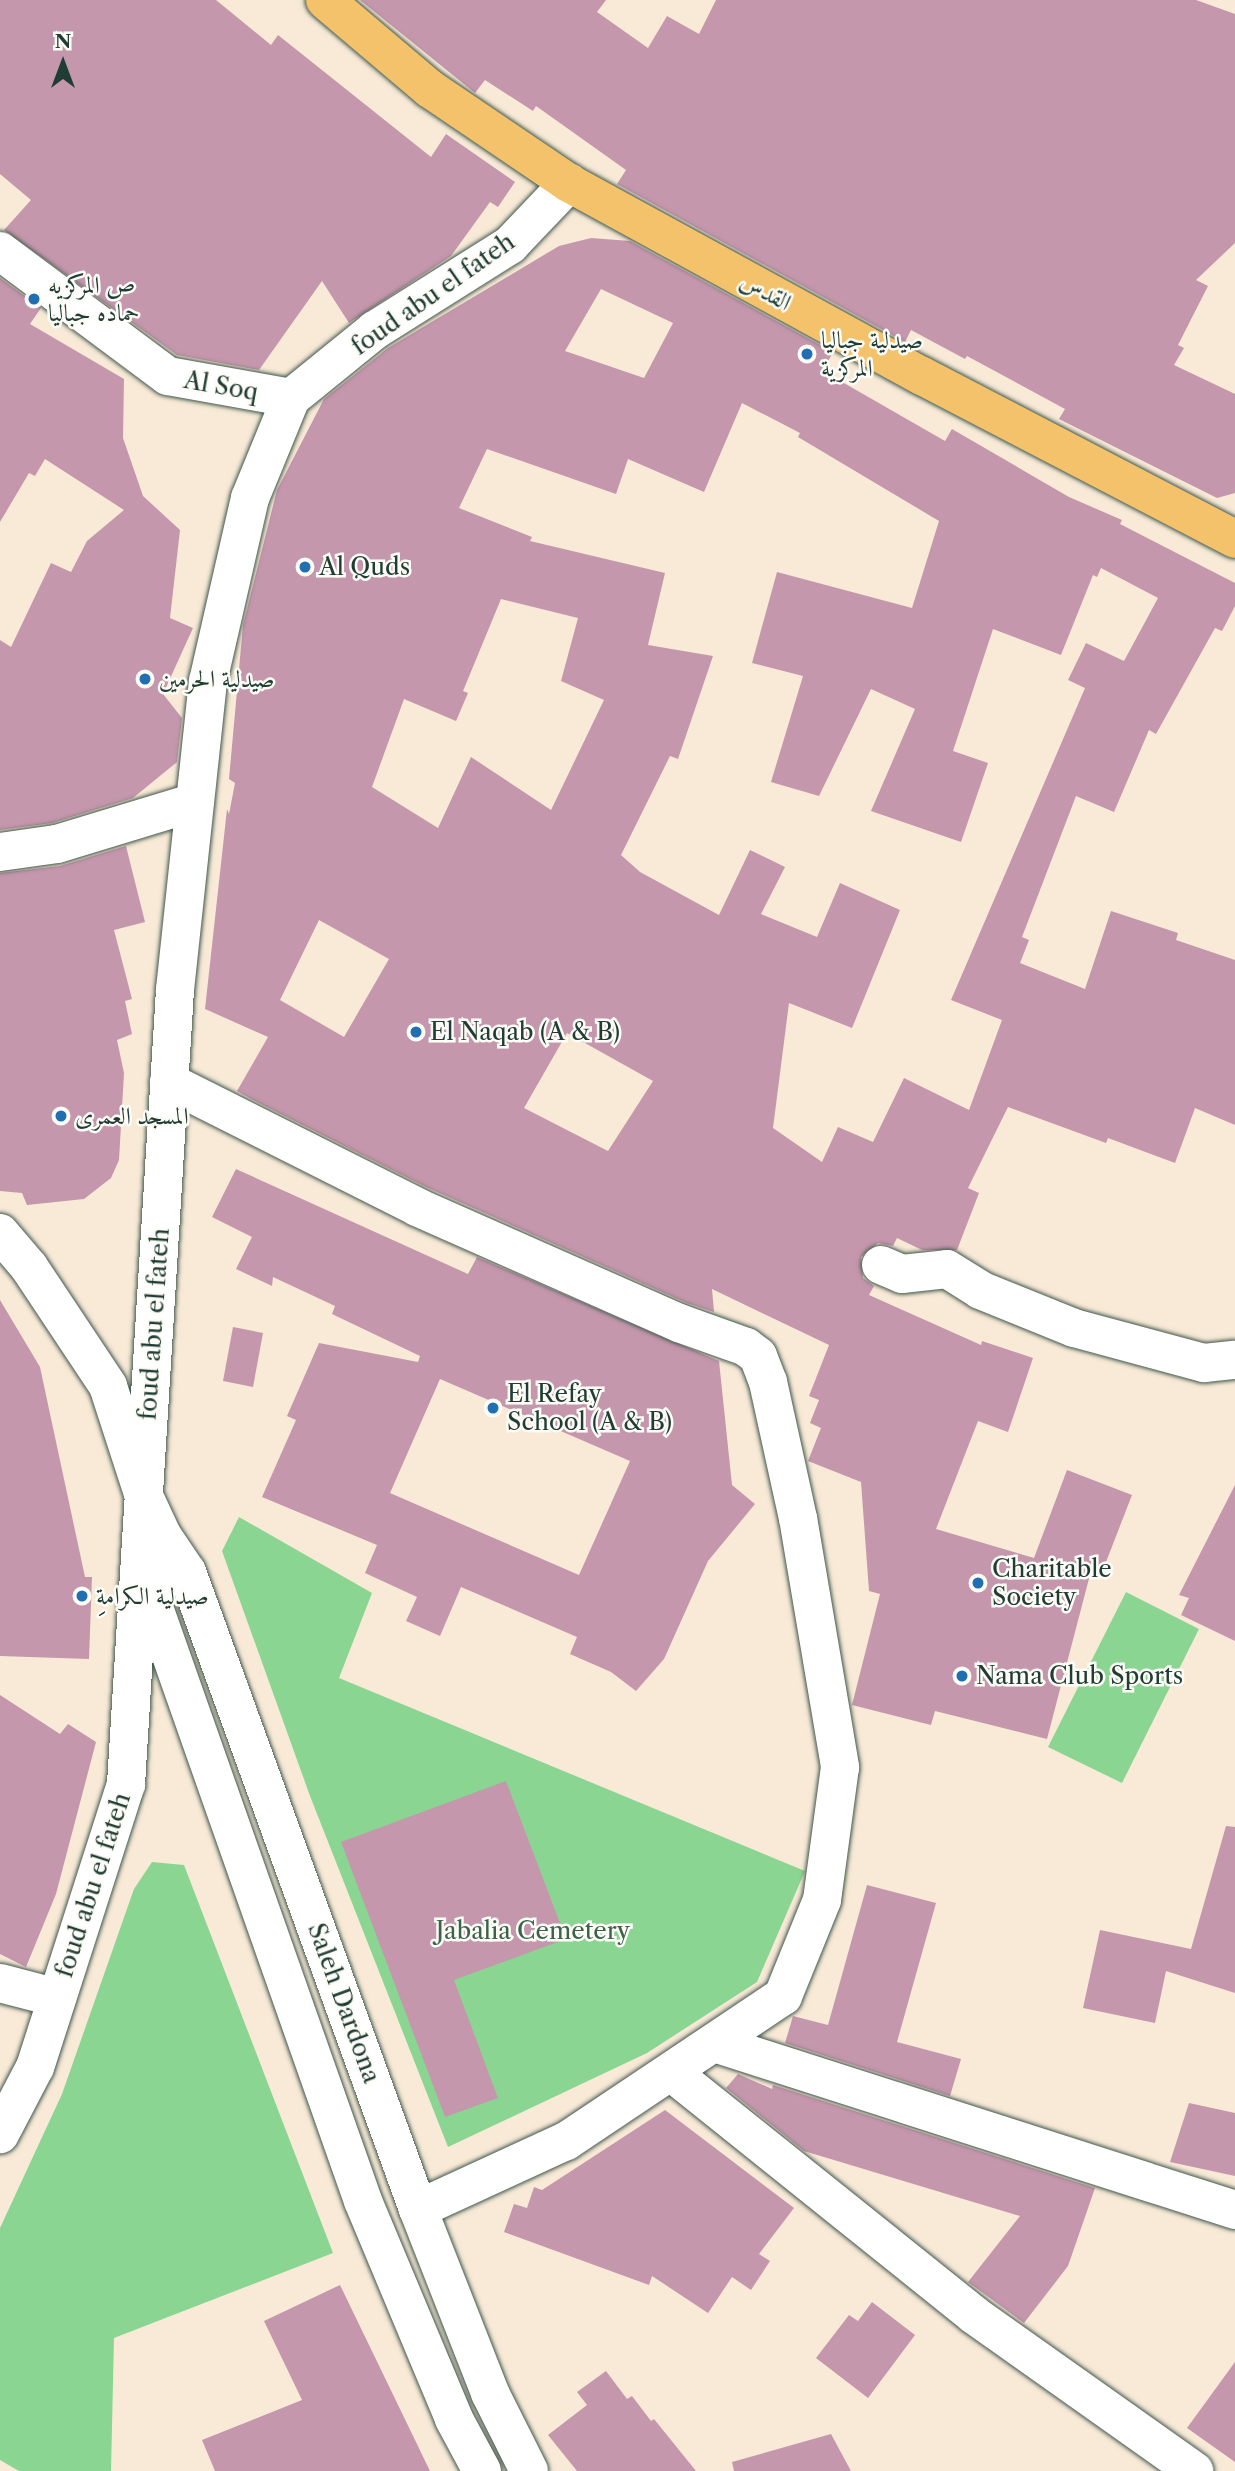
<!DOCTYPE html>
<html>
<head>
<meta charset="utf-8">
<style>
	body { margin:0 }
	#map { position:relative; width:1235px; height:2471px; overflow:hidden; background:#f8ead7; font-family:"Libre Caslon Text",Amiri,serif }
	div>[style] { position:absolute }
	.green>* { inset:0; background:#8ad591 }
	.building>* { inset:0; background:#c597ad }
	.roads { filter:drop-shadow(0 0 2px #40574c) drop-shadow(0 0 2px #40574c) }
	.minor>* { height:38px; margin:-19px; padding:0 19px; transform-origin:19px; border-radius:19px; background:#fff }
	.major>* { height:38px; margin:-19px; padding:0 19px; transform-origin:19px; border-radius:19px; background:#f3c26a }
	.dots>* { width:19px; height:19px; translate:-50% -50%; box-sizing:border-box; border:4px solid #fdfcf7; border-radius:50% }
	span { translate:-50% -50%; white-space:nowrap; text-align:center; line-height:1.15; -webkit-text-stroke:5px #fdfcf7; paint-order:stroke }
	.poi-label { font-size:24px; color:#1f3d34 }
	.left { translate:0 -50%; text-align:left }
	.street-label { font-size:24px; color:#1f3d34 }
	.park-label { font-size:24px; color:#3a634b }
	.north { position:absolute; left:28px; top:28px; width:70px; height:70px; -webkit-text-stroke:5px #fdfcf7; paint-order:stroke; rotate:0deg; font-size:19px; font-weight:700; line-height:28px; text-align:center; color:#1f3d34 }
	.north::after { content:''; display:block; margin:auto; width:24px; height:32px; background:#1f3d34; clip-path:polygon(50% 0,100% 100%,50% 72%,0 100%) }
</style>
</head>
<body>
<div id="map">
	<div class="green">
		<i style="clip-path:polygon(239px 1517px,372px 1593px,339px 1678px,805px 1871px,757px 1982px,647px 2053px,448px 2147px,310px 1796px,222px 1551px)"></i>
		<i style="clip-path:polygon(1126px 1592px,1199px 1629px,1122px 1783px,1048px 1747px)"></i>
		<i style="clip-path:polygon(152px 1862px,184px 1865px,333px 2253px,114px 2338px,111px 2471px,19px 2471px,0 2460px,0 2228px,62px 2094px,134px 1889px)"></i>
	</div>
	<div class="building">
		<i style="clip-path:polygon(0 0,216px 0,271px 45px,278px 35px,431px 157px,446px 134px,515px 182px,498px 207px,490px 202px,451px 256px,349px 323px,322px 281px,259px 370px,177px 355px,4px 230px,31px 200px,0 174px)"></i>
		<i style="clip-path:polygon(360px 0,606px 0,597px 12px,648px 48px,667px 16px,699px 34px,716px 0,1196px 0,1235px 14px,1235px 243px,1196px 280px,1208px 286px,1178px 345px,1184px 348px,1174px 365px,1235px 394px,1235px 493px,1217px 498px,1059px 419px,1065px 409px,967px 356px,965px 359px,911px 330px,905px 342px,617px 184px,626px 170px,536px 106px,533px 111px,485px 80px,475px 93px)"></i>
		<i style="clip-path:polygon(evenodd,591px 238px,630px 241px,833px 352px,823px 371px,945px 441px,952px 429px,1069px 497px,1122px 520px,1120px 524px,1235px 583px,1235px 606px,1222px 631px,1215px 628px,1156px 734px,1149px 730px,1114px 812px,1076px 796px,1022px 937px,1029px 940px,1020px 963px,1085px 989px,1111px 911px,1178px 933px,1176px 940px,1235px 960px,1235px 1125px,1195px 1108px,1175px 1163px,1108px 1138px,1106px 1143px,1008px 1107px,968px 1188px,979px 1193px,957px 1250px,922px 1250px,897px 1238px,893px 1246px,878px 1243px,861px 1257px,863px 1278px,874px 1286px,869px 1295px,981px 1345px,982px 1341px,1033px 1358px,1008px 1432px,978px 1421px,936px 1529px,1034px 1558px,1067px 1470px,1132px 1495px,1101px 1575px,1091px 1571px,1047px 1739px,935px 1711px,931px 1725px,852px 1705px,880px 1594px,869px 1591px,861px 1482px,808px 1461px,821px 1428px,810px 1423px,819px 1400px,809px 1396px,829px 1345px,712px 1289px,714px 1312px,687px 1303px,426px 1187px,253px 1100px,237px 1091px,268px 1037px,205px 1009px,227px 809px,229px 814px,235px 783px,229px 779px,243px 625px,277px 490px,324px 399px,388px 348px,559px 246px,591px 238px,601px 289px,673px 323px,644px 378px,565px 351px,601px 289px,591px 238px,742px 403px,800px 433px,798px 437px,939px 521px,912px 608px,777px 572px,752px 663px,803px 676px,771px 782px,819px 796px,871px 689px,915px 709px,871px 811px,961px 842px,988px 763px,953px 751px,993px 629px,1061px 655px,1093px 575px,1097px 577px,1101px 568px,1158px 598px,1124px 661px,1086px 643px,1068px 680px,1085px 688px,951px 1000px,1002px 1020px,969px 1110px,904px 1078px,873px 1142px,838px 1127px,822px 1162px,773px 1128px,789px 1003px,852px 1028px,900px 910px,840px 883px,817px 937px,761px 914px,785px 867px,750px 850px,719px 915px,640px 872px,621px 855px,670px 756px,678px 759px,713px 656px,648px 645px,665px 573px,530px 541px,532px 537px,459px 508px,487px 449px,616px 494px,628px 459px,704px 492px,742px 403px,591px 238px,501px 599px,578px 618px,561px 681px,604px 700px,551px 810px,471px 757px,438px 828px,372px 787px,404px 699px,456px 721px,468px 693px,463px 691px,501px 599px,591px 238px,319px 920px,389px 959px,344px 1037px,280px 1000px,319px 920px,591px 238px,567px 1033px,653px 1081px,608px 1151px,524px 1108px,567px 1033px)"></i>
		<i style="clip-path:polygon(0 278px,41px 308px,30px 324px,124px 379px,123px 438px,143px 496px,180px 530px,170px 618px,193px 628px,163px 694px,182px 718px,177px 762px,133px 798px,52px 823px,0 830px,0 640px,11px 647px,51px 563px,71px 572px,87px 541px,124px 510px,45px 459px,35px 476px,29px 473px,0 522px)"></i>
		<i style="clip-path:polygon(126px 846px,145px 922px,114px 930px,132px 999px,125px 1001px,132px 1034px,117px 1040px,124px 1073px,119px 1160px,111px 1178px,84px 1199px,27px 1205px,22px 1193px,0 1191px,0 873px,60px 866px)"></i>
		<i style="clip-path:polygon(evenodd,236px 1169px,468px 1274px,477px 1257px,719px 1361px,732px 1485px,755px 1504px,708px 1561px,664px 1659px,636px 1691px,611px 1672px,570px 1654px,577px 1637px,461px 1587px,440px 1636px,406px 1621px,417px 1597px,365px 1573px,377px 1545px,262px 1497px,296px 1420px,287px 1416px,319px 1343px,418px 1362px,420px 1356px,332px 1314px,335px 1306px,273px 1277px,272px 1286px,236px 1269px,252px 1237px,212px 1217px,236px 1169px,440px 1379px,630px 1461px,579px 1575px,390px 1493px,440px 1379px)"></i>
		<i style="clip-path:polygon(0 1300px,40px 1367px,85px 1577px,92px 1577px,89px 1659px,0 1656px)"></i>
		<i style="clip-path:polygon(233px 1327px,263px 1333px,253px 1387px,223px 1381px)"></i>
		<i style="clip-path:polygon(1235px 1485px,1235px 1641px,1181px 1615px,1189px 1598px,1179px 1595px)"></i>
		<i style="clip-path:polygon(0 1695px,60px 1734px,68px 1724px,96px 1742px,56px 1894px,26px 1967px,0 1954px)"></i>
		<i style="clip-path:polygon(506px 1781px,566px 1939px,454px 1980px,498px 2098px,445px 2117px,341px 1842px)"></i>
		<i style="clip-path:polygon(1226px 1826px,1235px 1827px,1235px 1993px,1166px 1971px,1155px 2023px,1083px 2008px,1100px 1930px,1191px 1949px)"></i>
		<i style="clip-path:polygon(867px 1885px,936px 1903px,897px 2042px,961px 2059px,950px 2096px,785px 2043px,793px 2016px,828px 2025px)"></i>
		<i style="clip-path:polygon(738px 2074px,772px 2089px,773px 2085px,1095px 2188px,1068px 2266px,1024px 2323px,968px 2282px,1020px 2216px,804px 2151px,726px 2088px)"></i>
		<i style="clip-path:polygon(1189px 2103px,1235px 2113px,1235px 2176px,1170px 2162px)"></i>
		<i style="clip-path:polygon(665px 2110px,794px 2208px,759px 2254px,770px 2261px,751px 2290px,732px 2277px,708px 2313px,652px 2276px,649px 2285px,504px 2232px,514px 2204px,527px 2208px,534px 2187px,542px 2190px)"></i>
		<i style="clip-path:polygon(340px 2285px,430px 2471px,215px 2471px,202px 2440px,302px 2400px,264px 2321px)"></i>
		<i style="clip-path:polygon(872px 2302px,915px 2335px,868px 2398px,816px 2358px,849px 2315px,858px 2321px)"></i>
		<i style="clip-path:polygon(1235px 2362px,1235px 2462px,1187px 2428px)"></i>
		<i style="clip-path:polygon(606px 2371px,627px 2399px,632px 2396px,651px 2421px,654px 2419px,696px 2471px,577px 2471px,548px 2435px,587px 2405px,577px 2392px)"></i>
		<i style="clip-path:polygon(831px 2434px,851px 2471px,734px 2471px,732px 2462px)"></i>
	</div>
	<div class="roads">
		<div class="minor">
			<i style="left:0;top:251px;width:209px;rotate:36.7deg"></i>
			<i style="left:168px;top:376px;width:125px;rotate:10.1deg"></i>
			<i style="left:291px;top:398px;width:108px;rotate:112.3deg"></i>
			<i style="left:250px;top:498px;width:188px;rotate:102.9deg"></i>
			<i style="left:208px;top:681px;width:311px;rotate:96.1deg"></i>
			<i style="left:175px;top:990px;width:796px;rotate:93.53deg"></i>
			<i style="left:126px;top:1784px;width:297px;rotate:107.8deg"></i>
			<i style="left:35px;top:2067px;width:76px;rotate:117.6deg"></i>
			<i style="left:291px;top:398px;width:108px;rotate:-39deg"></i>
			<i style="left:375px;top:330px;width:160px;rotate:-32.2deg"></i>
			<i style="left:510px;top:245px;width:86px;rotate:-46.4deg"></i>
			<i style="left:0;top:852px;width:58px;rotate:-8deg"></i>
			<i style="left:57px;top:844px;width:144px;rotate:-16.9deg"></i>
			<i style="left:169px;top:1082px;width:278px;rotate:26.7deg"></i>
			<i style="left:417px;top:1207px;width:287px;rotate:23.9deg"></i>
			<i style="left:679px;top:1323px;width:71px;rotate:19.7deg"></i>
			<i style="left:746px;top:1347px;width:15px;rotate:37deg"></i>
			<i style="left:758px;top:1356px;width:28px;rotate:69deg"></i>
			<i style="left:768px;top:1382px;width:139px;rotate:77.6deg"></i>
			<i style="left:798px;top:1518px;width:253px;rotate:80.4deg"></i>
			<i style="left:840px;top:1767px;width:134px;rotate:97.7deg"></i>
			<i style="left:822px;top:1900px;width:104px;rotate:112.1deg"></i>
			<i style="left:783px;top:1996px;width:261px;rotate:146.2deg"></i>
			<i style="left:566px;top:2141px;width:163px;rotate:155.3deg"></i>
			<i style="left:0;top:1233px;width:45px;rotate:49.5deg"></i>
			<i style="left:29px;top:1267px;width:143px;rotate:56.4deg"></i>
			<i style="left:108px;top:1386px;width:114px;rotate:72deg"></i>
			<i style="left:143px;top:1494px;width:45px;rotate:65.1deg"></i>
			<i style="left:162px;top:1535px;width:45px;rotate:56deg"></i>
			<i style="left:187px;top:1572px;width:678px;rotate:70.07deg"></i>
			<i style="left:418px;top:2209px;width:198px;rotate:68.6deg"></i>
			<i style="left:490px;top:2393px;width:87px;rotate:63.4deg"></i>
			<i style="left:881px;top:1265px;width:23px;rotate:23deg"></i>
			<i style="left:902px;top:1274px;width:45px;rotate:-6.3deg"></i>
			<i style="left:947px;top:1269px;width:39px;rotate:32deg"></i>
			<i style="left:980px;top:1290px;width:101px;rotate:22deg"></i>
			<i style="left:1074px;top:1328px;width:135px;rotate:15.1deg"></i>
			<i style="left:1204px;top:1363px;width:31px;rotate:-6deg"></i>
			<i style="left:153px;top:1582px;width:14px;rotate:102deg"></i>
			<i style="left:150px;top:1596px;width:641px;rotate:70.6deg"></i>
			<i style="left:363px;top:2201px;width:236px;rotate:67.3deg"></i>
			<i style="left:454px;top:2419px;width:59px;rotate:61.7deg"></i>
			<i style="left:0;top:1983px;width:59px;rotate:14.7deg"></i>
			<i style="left:714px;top:2043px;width:547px;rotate:17.77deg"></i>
			<i style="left:671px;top:2072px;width:388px;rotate:38.7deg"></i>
			<i style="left:974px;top:2315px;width:270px;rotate:35.3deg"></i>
		</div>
		<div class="major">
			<i style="left:325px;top:0;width:138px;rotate:40.3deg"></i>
			<i style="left:430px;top:89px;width:168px;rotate:34.1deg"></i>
			<i style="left:569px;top:183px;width:402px;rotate:28.7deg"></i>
			<i style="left:922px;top:376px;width:353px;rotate:27.5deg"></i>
		</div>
	</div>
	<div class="dots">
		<i style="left:34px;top:299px;background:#1f6fb2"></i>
		<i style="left:807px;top:354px;background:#1f6fb2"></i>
		<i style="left:305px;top:567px;background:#1f6fb2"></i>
		<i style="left:145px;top:679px;background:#1f6fb2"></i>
		<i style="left:416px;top:1032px;background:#1f6fb2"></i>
		<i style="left:61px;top:1116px;background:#1f6fb2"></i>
		<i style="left:493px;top:1408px;background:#1f6fb2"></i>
		<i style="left:978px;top:1583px;background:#1f6fb2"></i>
		<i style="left:82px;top:1596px;background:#1f6fb2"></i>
		<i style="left:962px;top:1676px;background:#1f6fb2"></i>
	</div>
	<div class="poi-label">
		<span class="left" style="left:48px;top:299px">ص المركزيه<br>حماده جباليا</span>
		<span class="left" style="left:821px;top:354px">صيدلية جباليا<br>المركزية</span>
		<span class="left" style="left:319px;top:567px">Al Quds</span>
		<span class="left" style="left:159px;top:679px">صيدلية الحرمين</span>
		<span class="left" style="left:430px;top:1032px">El Naqab (A &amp; B)</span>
		<span class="left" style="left:75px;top:1116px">المسجد العمرى</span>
		<span class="left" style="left:507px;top:1408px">El Refay<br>School (A &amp; B)</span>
		<span class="left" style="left:992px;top:1583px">Charitable<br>Society</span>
		<span class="left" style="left:96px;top:1596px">ِِصيدلية الكرامة</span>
		<span class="left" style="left:976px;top:1676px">Nama Club Sports</span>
	</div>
	<div class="street-label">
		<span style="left:766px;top:291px;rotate:29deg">القدس</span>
		<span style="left:433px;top:294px;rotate:-35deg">foud abu el fateh</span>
		<span style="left:221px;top:386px;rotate:10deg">Al Soq</span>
		<span style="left:154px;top:1324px;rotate:-86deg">foud abu el fateh</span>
		<span style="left:93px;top:1885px;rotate:-72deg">foud abu el fateh</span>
		<span style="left:344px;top:2003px;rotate:70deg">Saleh Dardona</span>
	</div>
	<div class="park-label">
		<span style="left:533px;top:1931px">Jabalia Cemetery</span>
	</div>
	<div class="north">N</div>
</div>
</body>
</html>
